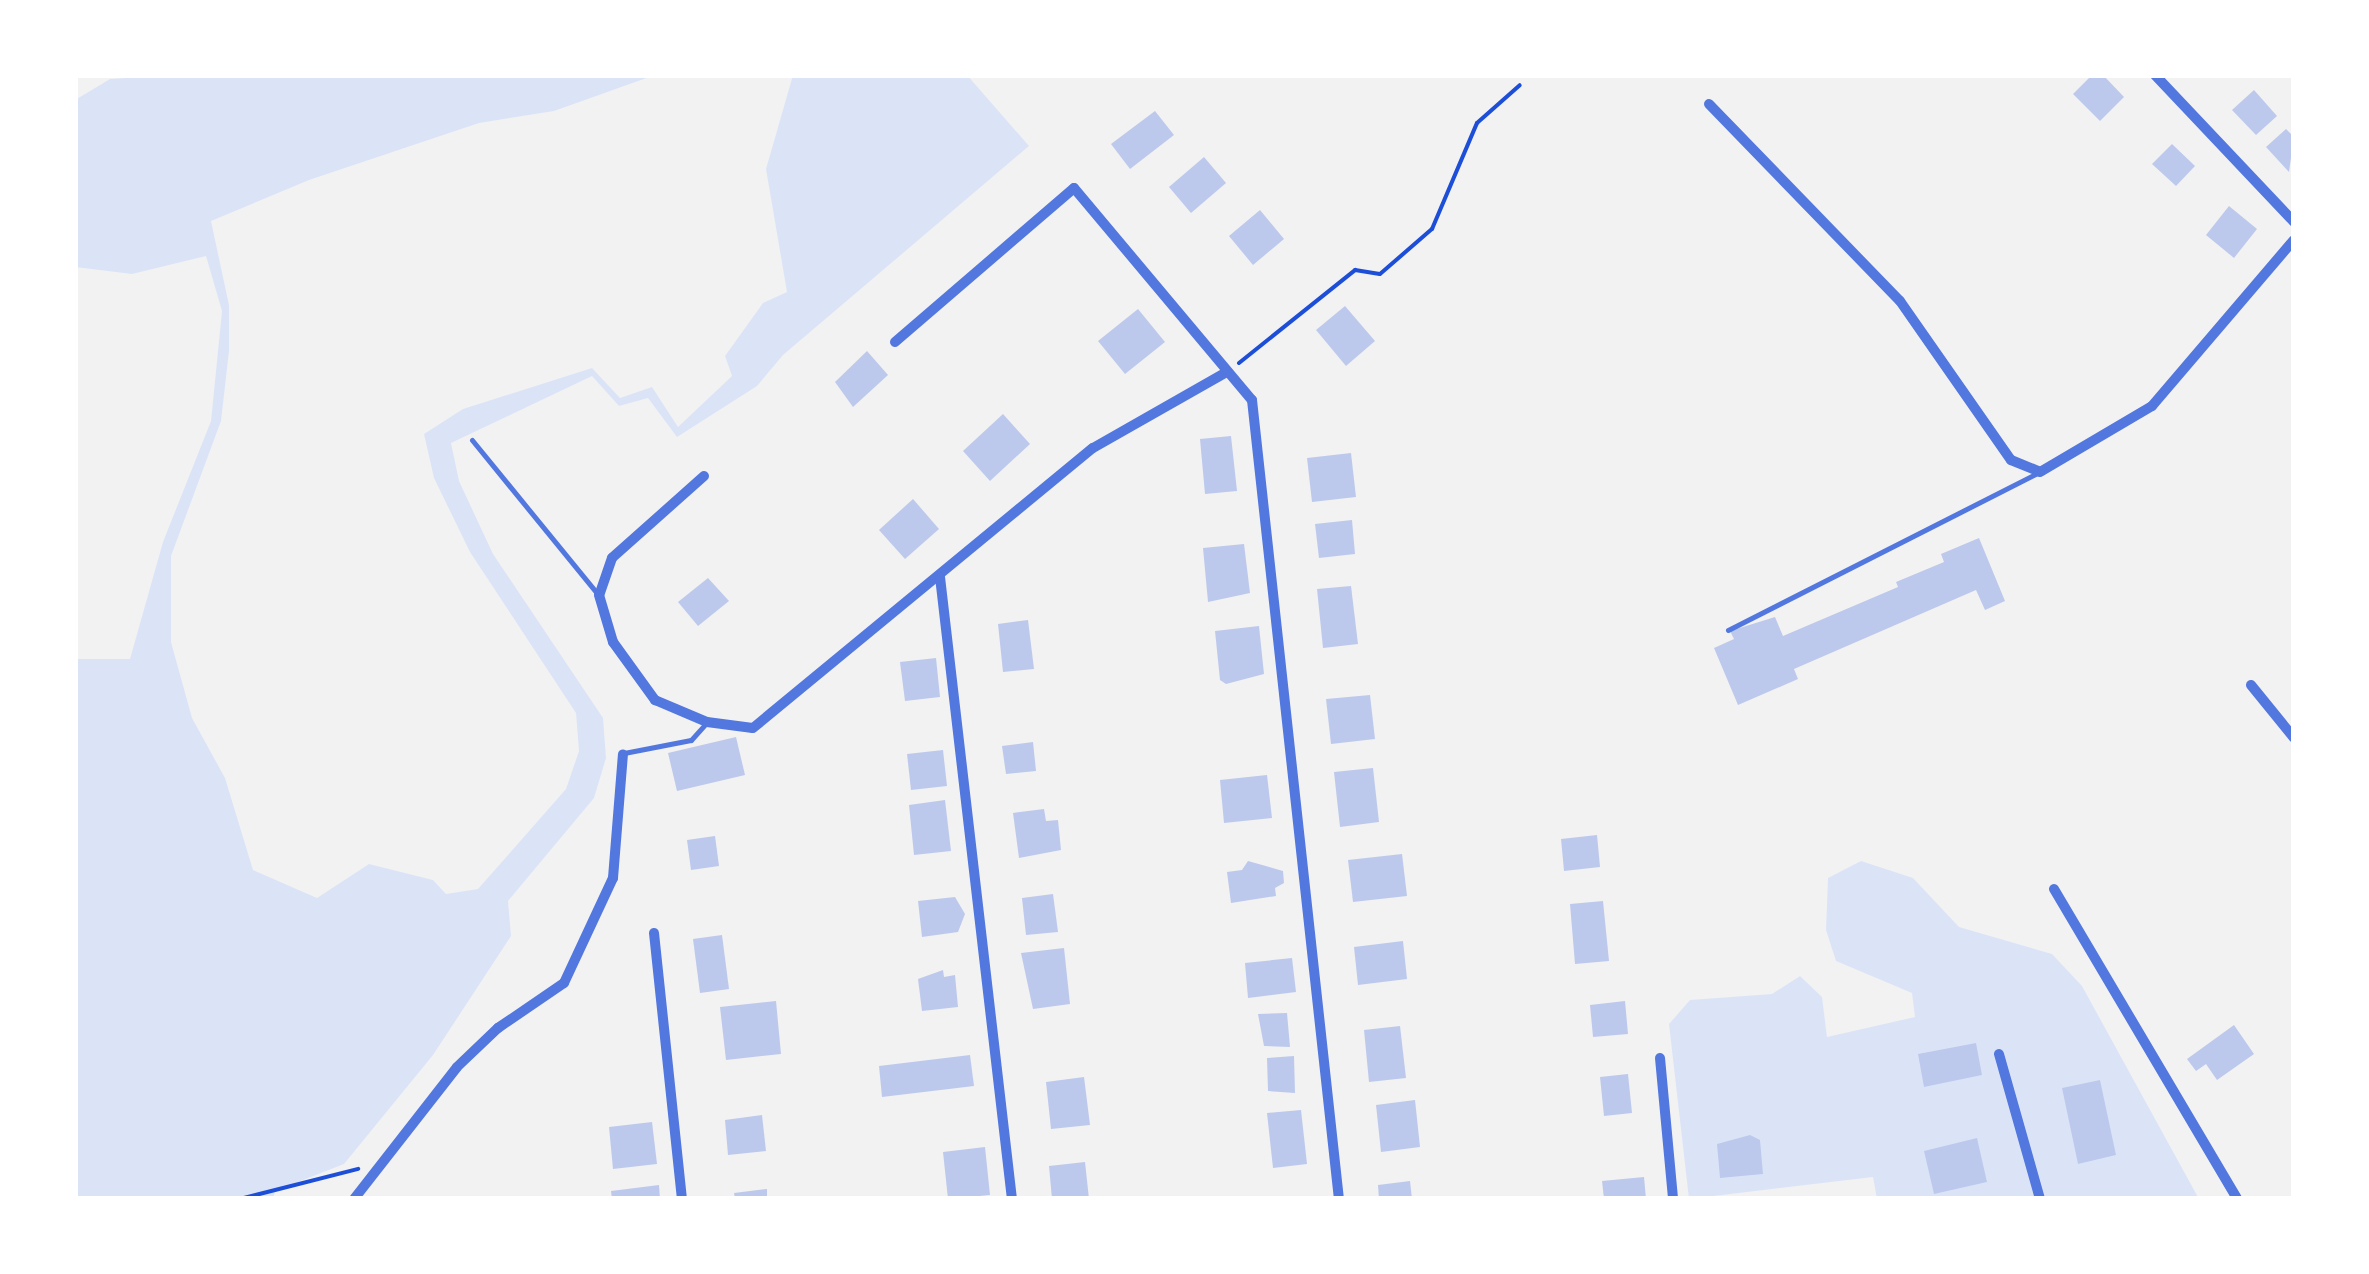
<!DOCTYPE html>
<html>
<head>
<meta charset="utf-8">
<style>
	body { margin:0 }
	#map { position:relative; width:2369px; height:1274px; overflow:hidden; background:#f2f2f2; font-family:"Work Sans",sans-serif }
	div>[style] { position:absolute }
	.green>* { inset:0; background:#dbe4f7 }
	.building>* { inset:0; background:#bdc9ec }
	.path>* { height:4px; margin:-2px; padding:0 2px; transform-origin:2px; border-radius:2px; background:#1d4ed8 }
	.service>* { height:5px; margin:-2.5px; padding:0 2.5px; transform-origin:2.5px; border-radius:2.5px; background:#5277de }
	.minor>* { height:10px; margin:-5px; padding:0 5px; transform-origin:5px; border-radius:5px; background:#5277de }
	span { translate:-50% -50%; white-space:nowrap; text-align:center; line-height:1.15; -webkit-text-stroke:8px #fff; paint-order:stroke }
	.frame { position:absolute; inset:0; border:78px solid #fff; pointer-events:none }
</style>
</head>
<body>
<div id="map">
	<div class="green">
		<i style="clip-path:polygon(175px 75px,655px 75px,554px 111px,479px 123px,309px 180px,211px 221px,229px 305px,229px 351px,221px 421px,171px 556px,171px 642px,192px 718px,225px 778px,253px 870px,317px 898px,369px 864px,433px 880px,446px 894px,478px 889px,566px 789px,579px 751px,576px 713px,470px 552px,434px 478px,424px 434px,463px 409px,592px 368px,620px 398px,652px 387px,678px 427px,732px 376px,725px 356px,763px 303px,787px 292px,766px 169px,793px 75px,967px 75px,1029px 146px,783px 355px,757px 386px,677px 437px,648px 398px,619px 406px,592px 376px,451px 443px,459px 481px,493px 554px,603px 718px,606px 758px,594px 798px,508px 901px,511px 936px,433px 1055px,344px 1164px,275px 1191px,273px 1199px,75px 1199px,75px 659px,130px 659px,163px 542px,211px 421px,222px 311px,206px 256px,132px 274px,75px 267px,75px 100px,110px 79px)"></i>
		<i style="clip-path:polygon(1861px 861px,1913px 878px,1959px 927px,2052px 954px,2082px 986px,2199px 1199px,1877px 1199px,1873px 1177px,1689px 1199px,1669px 1024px,1690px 1000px,1772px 994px,1800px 976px,1822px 997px,1827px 1037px,1915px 1017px,1912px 993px,1836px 961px,1826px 930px,1828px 878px)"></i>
	</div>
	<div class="building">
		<i style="clip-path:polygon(2092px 75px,2103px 75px,2124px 97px,2100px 121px,2073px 94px)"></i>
		<i style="clip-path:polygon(2254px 90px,2277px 116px,2256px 135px,2232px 110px)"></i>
		<i style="clip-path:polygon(1155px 111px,1174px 135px,1130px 169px,1111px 144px)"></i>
		<i style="clip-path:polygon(2286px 129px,2294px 137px,2289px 172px,2266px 147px)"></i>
		<i style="clip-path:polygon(2172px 144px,2195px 166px,2176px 186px,2152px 164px)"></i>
		<i style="clip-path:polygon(1204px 157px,1226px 183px,1191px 213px,1169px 187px)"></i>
		<i style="clip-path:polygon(2229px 206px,2257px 229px,2234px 258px,2206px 235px)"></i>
		<i style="clip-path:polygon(1260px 210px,1284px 239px,1253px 265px,1229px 236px)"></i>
		<i style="clip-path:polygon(1345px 306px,1375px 341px,1346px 366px,1316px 330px)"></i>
		<i style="clip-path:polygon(1138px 309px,1165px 342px,1125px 374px,1098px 341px)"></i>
		<i style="clip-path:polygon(867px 351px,888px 375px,853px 407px,835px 382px)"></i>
		<i style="clip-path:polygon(1003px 414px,1030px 444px,990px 481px,963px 451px)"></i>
		<i style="clip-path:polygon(1231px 436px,1237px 491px,1205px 494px,1200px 439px)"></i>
		<i style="clip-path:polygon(1351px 453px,1356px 497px,1312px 502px,1307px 458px)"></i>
		<i style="clip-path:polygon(913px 499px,939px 529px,905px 559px,879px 530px)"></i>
		<i style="clip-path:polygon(1352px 520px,1355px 554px,1319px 558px,1315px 524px)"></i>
		<i style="clip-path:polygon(1979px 538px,2005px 601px,1985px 610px,1976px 590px,1794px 669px,1798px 679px,1738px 705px,1714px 648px,1734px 639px,1730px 631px,1775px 617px,1783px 636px,1898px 587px,1896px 582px,1944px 562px,1941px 554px)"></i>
		<i style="clip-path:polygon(1244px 544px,1250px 593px,1208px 602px,1203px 548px)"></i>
		<i style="clip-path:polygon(708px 578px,729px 601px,698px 626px,678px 602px)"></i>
		<i style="clip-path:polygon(1351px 586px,1358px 644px,1323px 648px,1317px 589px)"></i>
		<i style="clip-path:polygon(1028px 620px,1034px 669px,1003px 672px,998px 624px)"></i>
		<i style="clip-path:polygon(1259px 626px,1264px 674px,1226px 684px,1220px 680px,1215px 631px)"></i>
		<i style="clip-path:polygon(936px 658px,940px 697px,905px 701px,900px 662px)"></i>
		<i style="clip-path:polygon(1370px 695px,1375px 739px,1331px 744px,1326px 699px)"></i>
		<i style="clip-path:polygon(736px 737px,745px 775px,677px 791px,668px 753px)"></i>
		<i style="clip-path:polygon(1033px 742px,1036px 771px,1006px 774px,1002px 746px)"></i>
		<i style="clip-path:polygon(943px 750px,947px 786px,911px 790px,907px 754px)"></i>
		<i style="clip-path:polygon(1373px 768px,1379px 822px,1340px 827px,1334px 772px)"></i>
		<i style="clip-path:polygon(1267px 775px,1272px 818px,1224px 823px,1220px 780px)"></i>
		<i style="clip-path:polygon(945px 800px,951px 851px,914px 855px,909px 805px)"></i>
		<i style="clip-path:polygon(1044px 809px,1046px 821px,1058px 820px,1061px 850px,1019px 858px,1013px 813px)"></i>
		<i style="clip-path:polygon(1597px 835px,1600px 867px,1564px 871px,1561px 839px)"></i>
		<i style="clip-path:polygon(715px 836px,719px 866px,691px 870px,687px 840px)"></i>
		<i style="clip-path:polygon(1402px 854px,1407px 896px,1353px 902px,1348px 860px)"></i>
		<i style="clip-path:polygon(1248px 861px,1283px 871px,1284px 883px,1275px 888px,1276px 896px,1231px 903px,1227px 872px,1242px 870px)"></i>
		<i style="clip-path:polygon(1053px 894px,1058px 932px,1026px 935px,1022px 898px)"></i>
		<i style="clip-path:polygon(955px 897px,965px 914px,958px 932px,922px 937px,918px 901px)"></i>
		<i style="clip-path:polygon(1603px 901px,1609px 961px,1575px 964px,1570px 904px)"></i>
		<i style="clip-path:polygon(722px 935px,729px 989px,700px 993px,693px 939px)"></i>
		<i style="clip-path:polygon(1403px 941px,1407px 979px,1358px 985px,1354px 947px)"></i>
		<i style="clip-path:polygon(1064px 948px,1070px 1004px,1033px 1009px,1021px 953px)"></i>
		<i style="clip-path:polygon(1292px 958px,1296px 992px,1248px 998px,1245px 963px)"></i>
		<i style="clip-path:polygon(943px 970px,944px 977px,955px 975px,958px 1007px,922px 1011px,918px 979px)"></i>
		<i style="clip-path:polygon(776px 1001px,781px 1054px,726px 1060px,720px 1007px)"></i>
		<i style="clip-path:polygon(1625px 1001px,1628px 1034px,1593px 1037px,1590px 1005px)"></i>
		<i style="clip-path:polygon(1287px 1013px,1290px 1047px,1264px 1046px,1258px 1014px)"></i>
		<i style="clip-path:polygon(2234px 1025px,2254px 1054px,2217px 1080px,2206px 1064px,2196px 1071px,2187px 1059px)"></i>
		<i style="clip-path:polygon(1400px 1026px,1406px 1078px,1369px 1082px,1364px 1030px)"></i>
		<i style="clip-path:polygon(1976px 1043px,1982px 1075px,1924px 1087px,1918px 1054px)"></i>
		<i style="clip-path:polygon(970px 1055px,974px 1086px,882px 1097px,879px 1066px)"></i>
		<i style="clip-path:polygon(1294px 1056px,1295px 1093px,1268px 1091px,1267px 1058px)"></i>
		<i style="clip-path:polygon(1628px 1074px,1632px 1113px,1604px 1116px,1600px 1077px)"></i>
		<i style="clip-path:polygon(1084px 1077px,1090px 1125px,1051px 1129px,1046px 1082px)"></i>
		<i style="clip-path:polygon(2100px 1080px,2116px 1155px,2078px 1164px,2062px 1088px)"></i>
		<i style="clip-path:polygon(1415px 1100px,1420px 1147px,1381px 1152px,1376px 1105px)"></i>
		<i style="clip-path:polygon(1301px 1110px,1307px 1164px,1273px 1168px,1267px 1113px)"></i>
		<i style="clip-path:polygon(762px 1115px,766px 1151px,728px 1155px,725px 1120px)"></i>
		<i style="clip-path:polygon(652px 1122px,657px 1164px,613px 1169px,609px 1127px)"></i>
		<i style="clip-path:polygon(1750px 1135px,1760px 1140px,1763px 1174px,1720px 1178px,1717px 1144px)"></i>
		<i style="clip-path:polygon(1977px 1138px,1987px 1182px,1934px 1194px,1924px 1151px)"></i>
		<i style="clip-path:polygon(985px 1147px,990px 1195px,948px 1199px,943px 1152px)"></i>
		<i style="clip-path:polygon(1085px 1162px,1089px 1199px,1052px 1199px,1049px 1166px)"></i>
		<i style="clip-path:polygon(1644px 1177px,1646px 1199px,1604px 1199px,1602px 1181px)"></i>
		<i style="clip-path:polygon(1410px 1181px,1412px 1199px,1379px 1199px,1378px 1185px)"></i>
		<i style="clip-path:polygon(659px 1185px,660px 1199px,612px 1199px,611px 1191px)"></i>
		<i style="clip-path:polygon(767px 1189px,767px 1199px,735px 1199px,734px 1193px)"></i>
	</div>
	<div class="path">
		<i style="left:1239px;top:363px;width:149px;rotate:-38.7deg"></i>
		<i style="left:1355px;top:270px;width:25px;rotate:9deg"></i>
		<i style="left:1380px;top:274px;width:69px;rotate:-40.9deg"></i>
		<i style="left:1432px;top:229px;width:115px;rotate:-67deg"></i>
		<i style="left:1477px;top:123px;width:57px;rotate:-41.5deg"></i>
		<i style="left:240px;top:1199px;width:122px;rotate:-14.3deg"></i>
	</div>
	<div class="service">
		<i style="left:1530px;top:75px;width:2px"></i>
		<i style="left:472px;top:440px;width:198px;rotate:50.8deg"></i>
		<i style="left:1728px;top:630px;width:347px;rotate:-26.9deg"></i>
		<i style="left:624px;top:753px;width:68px;rotate:-11deg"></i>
		<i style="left:691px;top:740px;width:24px;rotate:-48deg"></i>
	</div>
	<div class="minor">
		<i style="left:2155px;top:75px;width:202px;rotate:46.6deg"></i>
		<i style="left:1709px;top:104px;width:274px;rotate:45.9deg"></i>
		<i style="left:1900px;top:301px;width:194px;rotate:55.1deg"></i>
		<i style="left:2011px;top:460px;width:31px;rotate:22deg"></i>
		<i style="left:2040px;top:472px;width:130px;rotate:-30.5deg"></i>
		<i style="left:2152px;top:406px;width:218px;rotate:-49.5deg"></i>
		<i style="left:895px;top:342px;width:236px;rotate:-40.7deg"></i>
		<i style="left:1074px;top:188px;width:277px;rotate:50deg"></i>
		<i style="left:1252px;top:400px;width:804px;rotate:83.79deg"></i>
		<i style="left:704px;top:476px;width:123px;rotate:138.3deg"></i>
		<i style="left:612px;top:558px;width:39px;rotate:109deg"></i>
		<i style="left:599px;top:595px;width:49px;rotate:73.4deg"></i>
		<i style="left:613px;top:642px;width:72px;rotate:54.1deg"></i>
		<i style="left:655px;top:700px;width:56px;rotate:22.9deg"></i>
		<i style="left:707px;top:722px;width:46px;rotate:7.4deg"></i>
		<i style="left:753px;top:728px;width:440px;rotate:-39.5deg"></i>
		<i style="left:1093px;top:448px;width:154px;rotate:-29.6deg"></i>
		<i style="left:940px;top:577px;width:626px;rotate:83.4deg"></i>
		<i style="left:2251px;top:685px;width:68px;rotate:50.9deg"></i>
		<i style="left:2054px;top:889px;width:360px;rotate:59.4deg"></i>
		<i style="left:654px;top:933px;width:267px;rotate:84deg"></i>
		<i style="left:1999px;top:1054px;width:151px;rotate:74.2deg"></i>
		<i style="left:1660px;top:1058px;width:142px;rotate:84.7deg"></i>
		<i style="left:354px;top:1199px;width:167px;rotate:-52deg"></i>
		<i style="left:457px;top:1067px;width:57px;rotate:-43.6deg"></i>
		<i style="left:498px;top:1028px;width:80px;rotate:-34.3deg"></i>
		<i style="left:564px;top:983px;width:116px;rotate:-65deg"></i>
		<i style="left:613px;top:878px;width:124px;rotate:-85.4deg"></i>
	</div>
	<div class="frame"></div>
</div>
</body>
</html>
